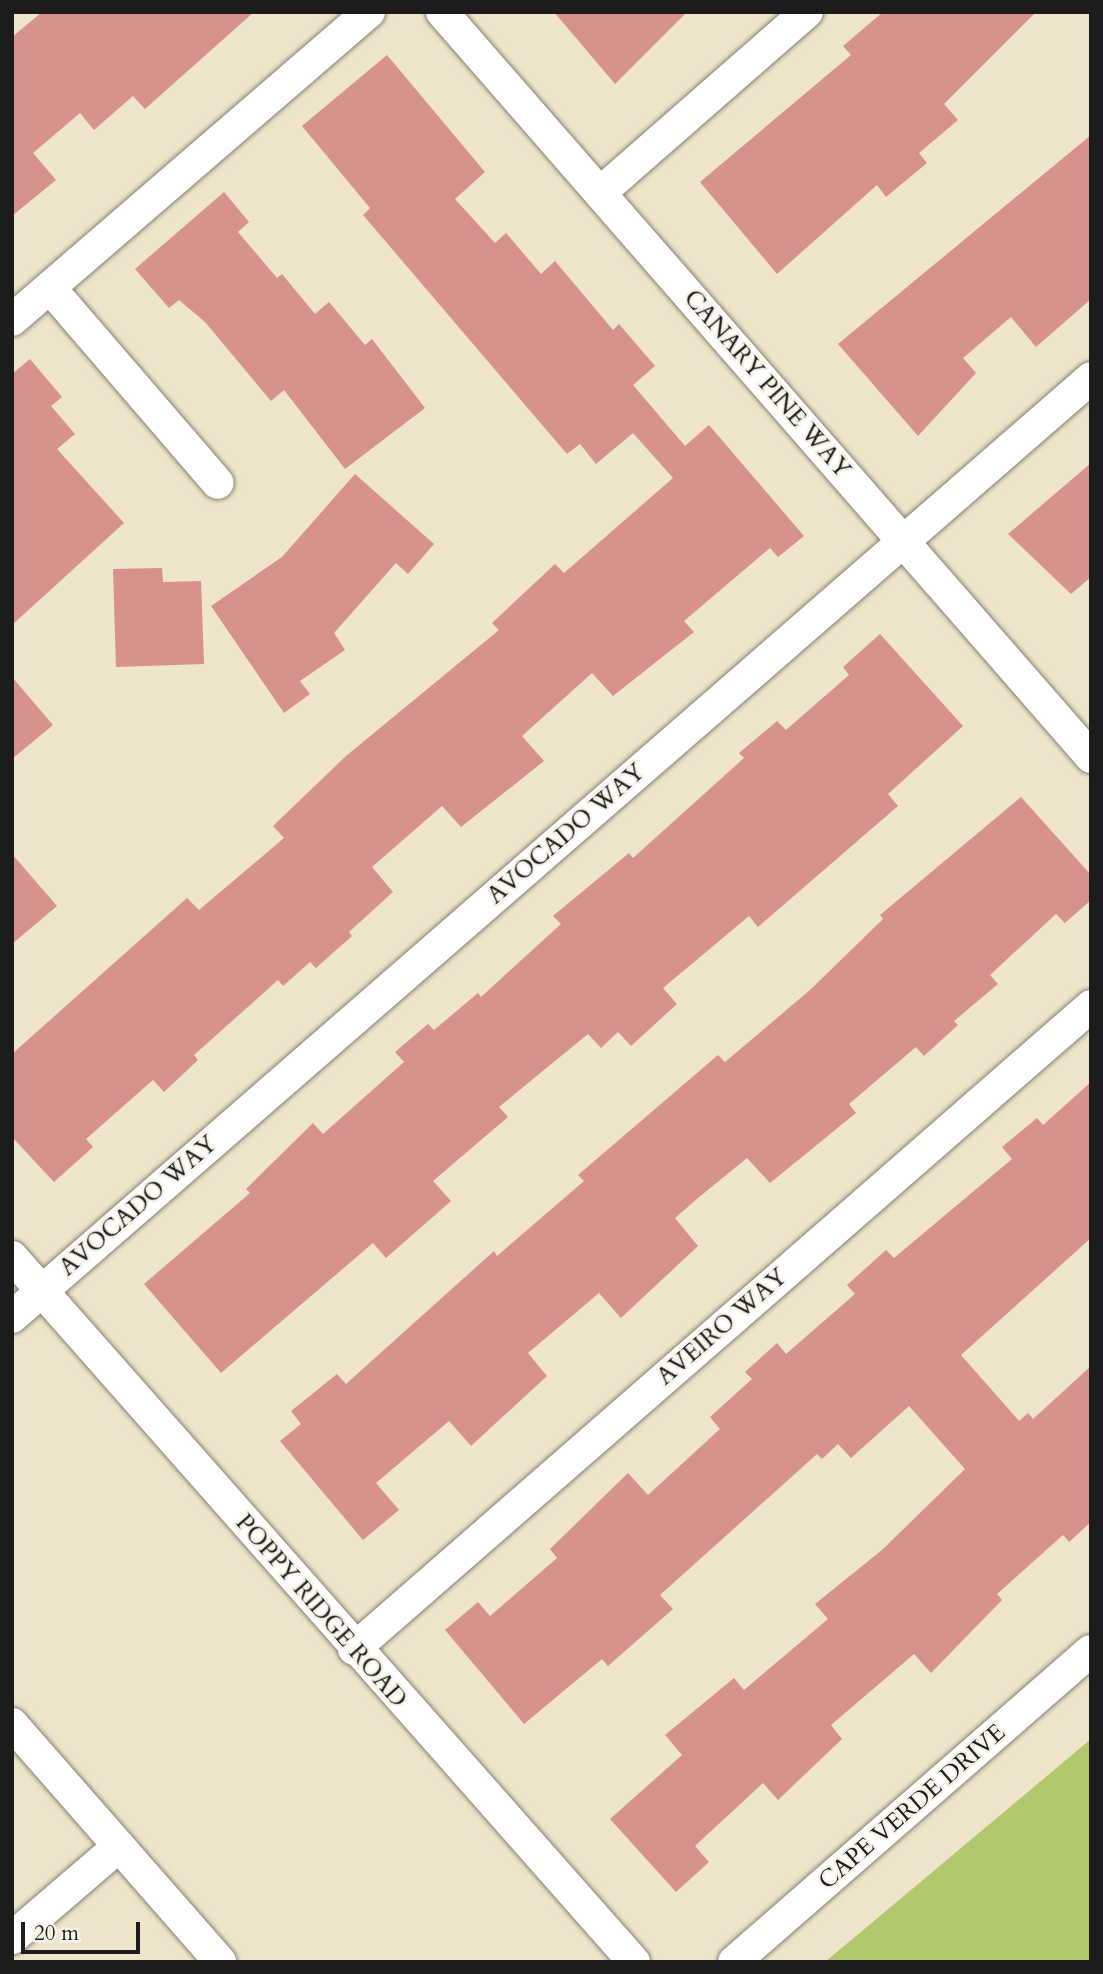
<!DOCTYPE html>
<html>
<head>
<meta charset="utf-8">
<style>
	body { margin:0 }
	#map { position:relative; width:1103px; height:1974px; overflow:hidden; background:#eee5ca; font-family:Cardo,serif }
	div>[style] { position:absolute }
	.green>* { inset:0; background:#b2c86d }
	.building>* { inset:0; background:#d7928b }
	.roads { filter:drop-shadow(0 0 2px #858073) drop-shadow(0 0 2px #858073) }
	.street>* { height:32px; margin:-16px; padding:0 16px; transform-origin:16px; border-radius:16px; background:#fff }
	span { translate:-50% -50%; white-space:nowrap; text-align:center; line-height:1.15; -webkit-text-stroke:5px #f7f3e8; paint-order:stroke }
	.street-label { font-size:24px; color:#1c1c1c }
	.frame { position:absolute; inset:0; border:14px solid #1c1c1c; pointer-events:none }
	.scale { position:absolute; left:21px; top:1922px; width:119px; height:32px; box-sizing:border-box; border:4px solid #1c1c1c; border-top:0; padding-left:9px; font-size:21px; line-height:24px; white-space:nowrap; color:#1c1c1c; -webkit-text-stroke:5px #f7f3e8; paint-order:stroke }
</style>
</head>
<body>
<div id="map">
	<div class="green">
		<i style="clip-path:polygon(1091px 1739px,1091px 1962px,825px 1962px)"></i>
	</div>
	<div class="building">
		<i style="clip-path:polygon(42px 12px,254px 12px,145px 109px,133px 96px,94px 130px,80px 113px,33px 153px,56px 180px,12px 216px,12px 37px)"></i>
		<i style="clip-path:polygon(554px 12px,687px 12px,615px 84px)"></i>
		<i style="clip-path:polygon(883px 12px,1036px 12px,944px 104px,958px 120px,919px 153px,927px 163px,886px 197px,877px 185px,777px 274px,700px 182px,851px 55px,843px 46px)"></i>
		<i style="clip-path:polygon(387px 55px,485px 172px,455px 199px,495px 243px,506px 233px,541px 274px,555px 261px,613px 330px,619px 324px,655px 366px,633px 385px,685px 446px,709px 425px,804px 536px,778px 557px,770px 548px,684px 621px,694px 632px,613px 696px,592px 673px,522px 736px,544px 761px,461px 827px,442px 806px,372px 867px,393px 892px,349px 932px,352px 936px,316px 968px,310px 962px,283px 986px,278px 980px,194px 1055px,198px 1060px,164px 1092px,153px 1080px,86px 1139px,93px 1147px,54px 1182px,12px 1137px,12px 1054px,187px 898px,199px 910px,284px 838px,273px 826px,346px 756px,499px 630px,492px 623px,555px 564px,564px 573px,673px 478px,633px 433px,596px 464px,580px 444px,567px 454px,363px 215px,370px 208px,302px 126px)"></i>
		<i style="clip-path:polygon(1091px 135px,1091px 299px,1036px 347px,1011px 317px,963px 358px,976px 373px,918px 436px,838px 344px)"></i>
		<i style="clip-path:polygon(224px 192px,249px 222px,238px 232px,277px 278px,282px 274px,315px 314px,329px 302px,365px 345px,372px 339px,425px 408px,345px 469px,284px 390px,271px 401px,205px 322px,179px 300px,169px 308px,135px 269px)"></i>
		<i style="clip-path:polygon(30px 359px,62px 397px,51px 406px,75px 434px,57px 449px,124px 523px,12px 625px,12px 374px)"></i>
		<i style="clip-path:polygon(1091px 463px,1091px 577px,1071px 594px,1008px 534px)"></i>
		<i style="clip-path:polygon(355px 474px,434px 544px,408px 574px,396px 563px,334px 633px,345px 650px,300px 681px,310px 694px,284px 713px,211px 606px,282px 557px)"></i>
		<i style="clip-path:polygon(162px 568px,163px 582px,201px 581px,204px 664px,116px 667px,113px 569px)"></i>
		<i style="clip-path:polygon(880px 634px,963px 726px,888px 794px,898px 806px,758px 927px,749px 916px,663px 988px,677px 1004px,631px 1046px,618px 1032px,601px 1048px,588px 1034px,499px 1107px,508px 1117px,433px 1181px,451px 1201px,386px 1258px,373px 1243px,221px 1373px,144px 1284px,250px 1193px,246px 1189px,313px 1123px,323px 1134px,404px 1062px,395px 1052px,428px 1024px,434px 1030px,478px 993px,481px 997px,561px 924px,553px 916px,629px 853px,633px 858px,744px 758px,739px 753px,777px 721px,786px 730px,849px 675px,843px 667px)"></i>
		<i style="clip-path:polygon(12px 677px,53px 725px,12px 759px)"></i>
		<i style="clip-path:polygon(1021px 797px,1091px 875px,1091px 900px,1065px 923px,1056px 914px,990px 975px,998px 984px,954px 1021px,958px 1025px,924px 1056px,916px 1047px,849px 1104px,856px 1113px,770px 1183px,747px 1158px,698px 1198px,675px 1218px,698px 1246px,621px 1318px,599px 1293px,528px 1353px,547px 1376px,471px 1446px,449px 1421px,376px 1483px,399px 1510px,363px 1540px,280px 1441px,301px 1424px,291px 1411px,337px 1374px,346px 1384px,494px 1251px,497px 1256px,584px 1181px,578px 1175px,718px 1055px,725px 1062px,810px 990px,883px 919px,880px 915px)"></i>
		<i style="clip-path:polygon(12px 854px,57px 906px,12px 944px)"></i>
		<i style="clip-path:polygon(1091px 1082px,1091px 1238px,961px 1355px,1019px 1421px,1028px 1413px,1033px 1419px,1091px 1366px,1091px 1522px,1069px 1542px,1063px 1535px,997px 1594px,1002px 1600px,931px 1673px,914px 1654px,831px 1725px,842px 1739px,778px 1800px,763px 1783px,695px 1846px,709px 1862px,676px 1892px,610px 1819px,682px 1755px,665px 1735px,734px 1678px,744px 1690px,828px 1619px,815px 1604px,882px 1550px,965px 1469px,909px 1406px,851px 1458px,838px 1444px,822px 1459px,817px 1454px,660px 1595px,673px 1609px,608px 1666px,602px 1659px,524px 1724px,445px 1630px,478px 1602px,490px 1616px,557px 1558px,550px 1549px,628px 1473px,648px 1495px,720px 1429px,710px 1417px,752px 1379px,745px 1372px,777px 1343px,786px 1354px,855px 1294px,847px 1285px,886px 1250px,894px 1258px,1012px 1159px,1002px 1147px,1037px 1118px,1043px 1125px)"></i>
	</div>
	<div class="roads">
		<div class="street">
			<i style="left:442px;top:12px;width:988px;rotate:48.94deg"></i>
			<i style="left:600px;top:193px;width:275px;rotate:-41.2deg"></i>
			<i style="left:50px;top:288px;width:257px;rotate:49.3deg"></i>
			<i style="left:12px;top:320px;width:472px;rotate:-40.8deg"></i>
			<i style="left:12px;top:1257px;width:940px;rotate:48.58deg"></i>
			<i style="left:12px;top:1317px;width:1430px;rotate:-41.03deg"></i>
			<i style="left:354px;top:1649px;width:978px;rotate:-41.1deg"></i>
			<i style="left:12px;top:1724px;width:316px;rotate:48.8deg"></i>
			<i style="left:12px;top:1938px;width:141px;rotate:-40.7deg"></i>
			<i style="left:734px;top:1962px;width:473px;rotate:-41.1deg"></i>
		</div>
	</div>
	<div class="street-label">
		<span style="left:767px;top:384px;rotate:49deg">CANARY PINE WAY</span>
		<span style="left:566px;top:834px;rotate:-41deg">AVOCADO WAY</span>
		<span style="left:138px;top:1206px;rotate:-41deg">AVOCADO WAY</span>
		<span style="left:722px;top:1327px;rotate:-41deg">AVEIRO WAY</span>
		<span style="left:321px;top:1611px;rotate:49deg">POPPY RIDGE ROAD</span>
		<span style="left:912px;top:1807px;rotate:-41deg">CAPE VERDE DRIVE</span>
	</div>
	<div class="frame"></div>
	<div class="scale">20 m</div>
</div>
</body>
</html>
